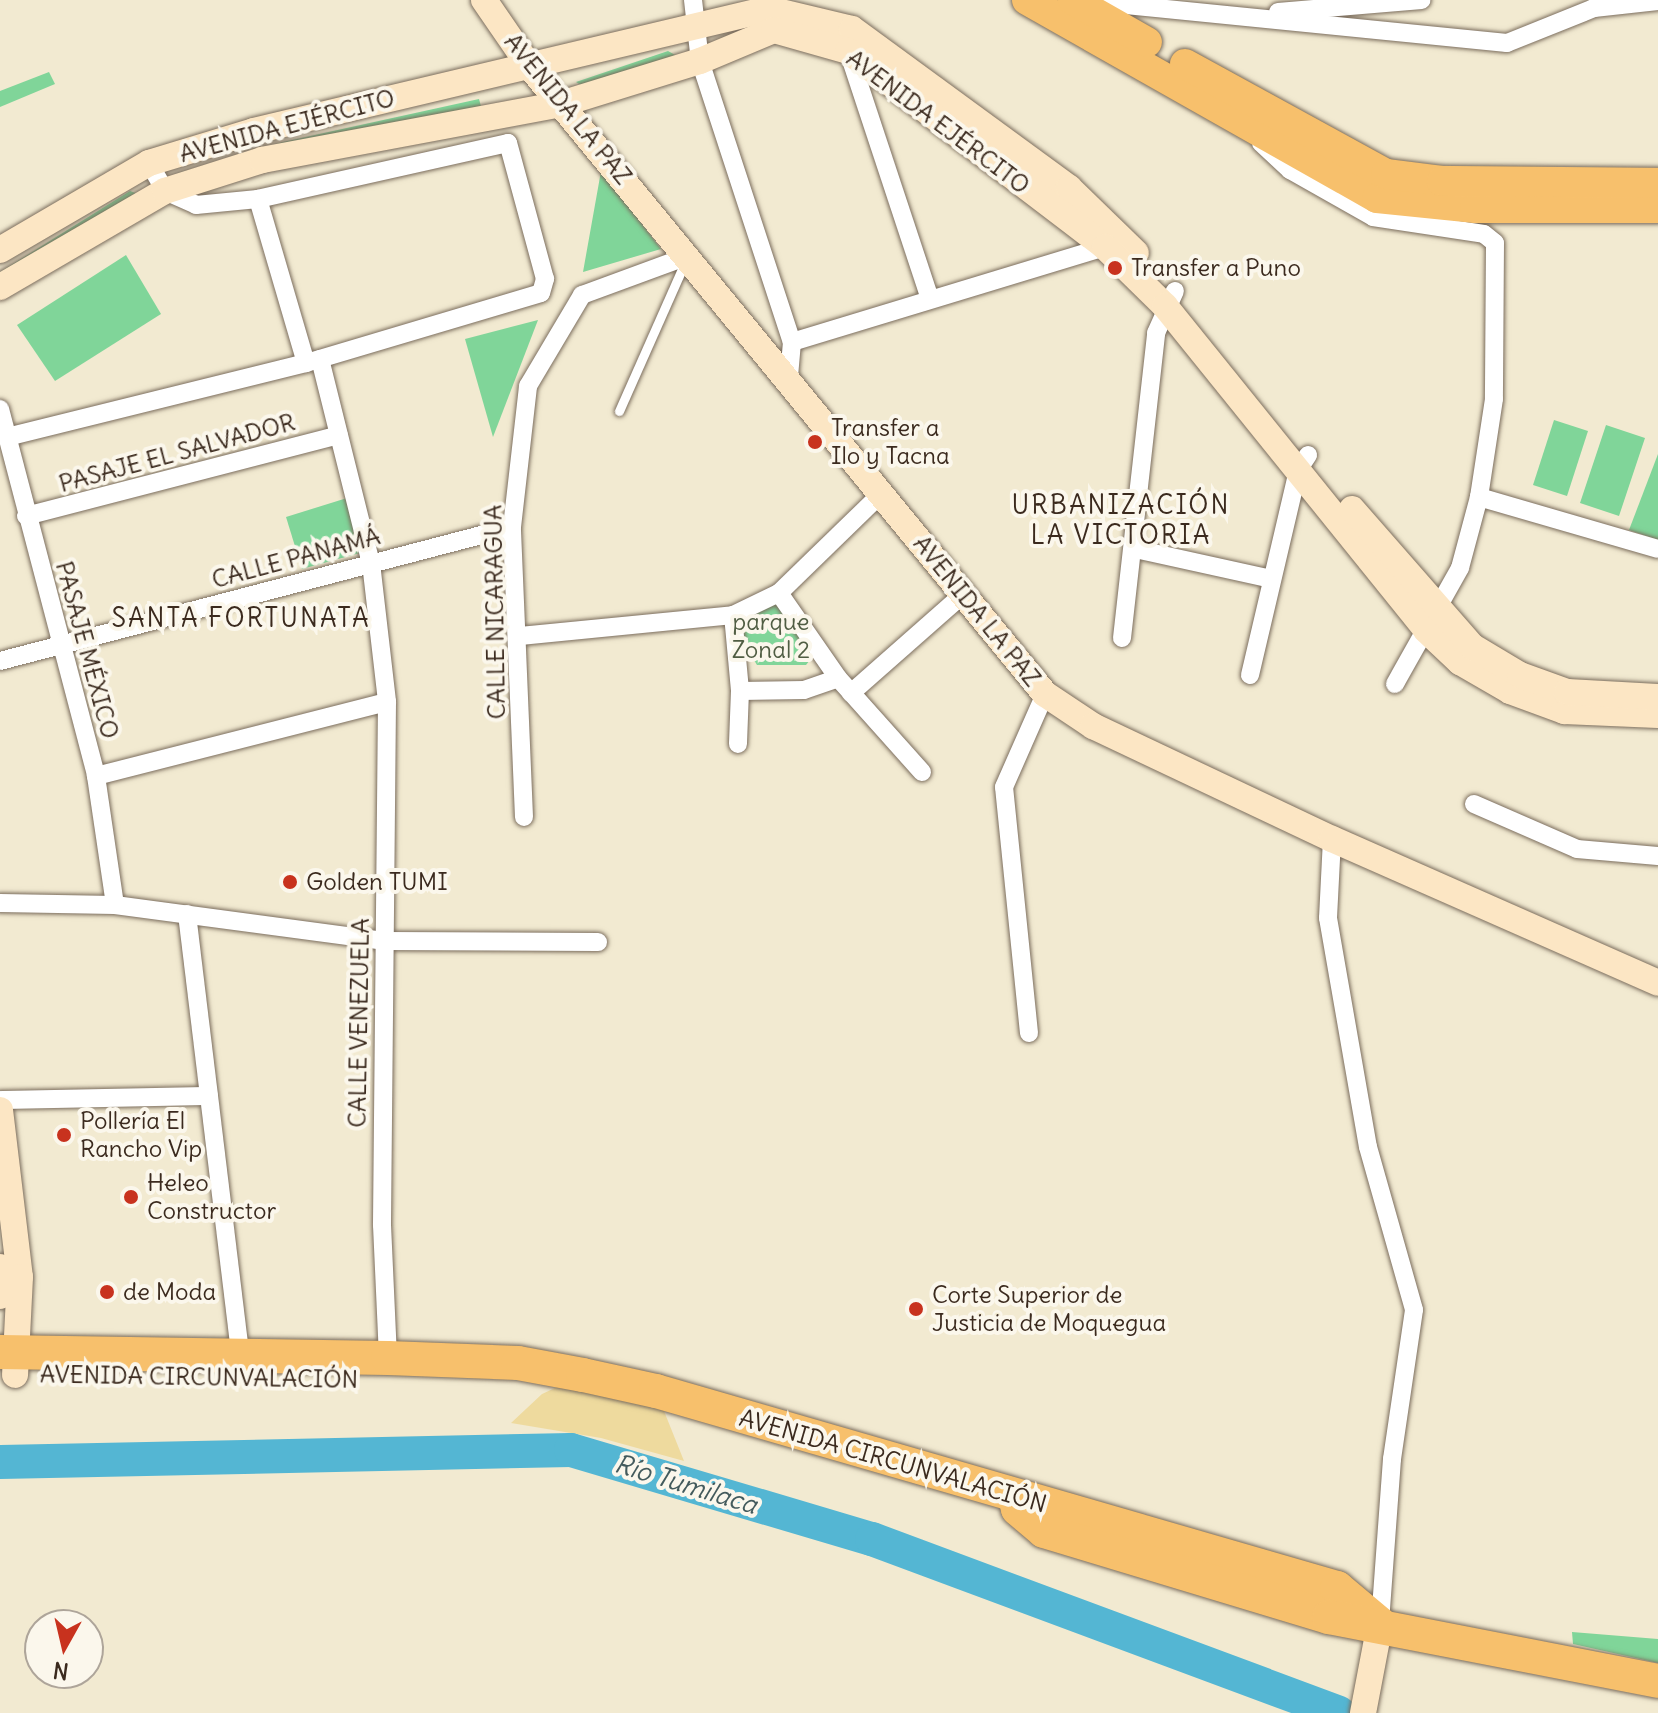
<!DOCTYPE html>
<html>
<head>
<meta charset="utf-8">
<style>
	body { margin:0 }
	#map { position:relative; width:1658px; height:1713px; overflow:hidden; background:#f2ead1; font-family:Delius,sans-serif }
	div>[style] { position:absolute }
	.green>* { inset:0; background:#80d599 }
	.sand>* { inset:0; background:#eeda9e }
	.river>* { height:34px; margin:-17px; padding:0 17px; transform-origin:17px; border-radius:17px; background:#54b6d3 }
	.roads { filter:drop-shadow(0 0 2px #7b6d5d) drop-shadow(0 0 2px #7b6d5d) }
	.lane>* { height:9px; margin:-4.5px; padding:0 4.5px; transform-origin:4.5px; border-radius:4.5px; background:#fff }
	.street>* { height:18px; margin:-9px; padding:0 9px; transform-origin:9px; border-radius:9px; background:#fff }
	.secondary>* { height:26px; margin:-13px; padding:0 13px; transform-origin:13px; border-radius:13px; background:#fce6c4 }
	.primary>* { height:30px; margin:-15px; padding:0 15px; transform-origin:15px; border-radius:15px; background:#f7c06c }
	.highway>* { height:34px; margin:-17px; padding:0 17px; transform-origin:17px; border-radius:17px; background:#f7c06c }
	.dots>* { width:22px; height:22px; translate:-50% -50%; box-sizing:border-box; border:4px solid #fbf7ec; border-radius:50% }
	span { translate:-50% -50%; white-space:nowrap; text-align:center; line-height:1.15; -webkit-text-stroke:8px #fbf7ec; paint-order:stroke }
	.street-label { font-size:24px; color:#3b2a1e }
	.poi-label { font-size:24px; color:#3b2a1e }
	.left { translate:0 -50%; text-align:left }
	.park-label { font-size:24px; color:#505d43 }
	.neighbourhood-label { font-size:26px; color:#3b2a1e; letter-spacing:2px }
	.water-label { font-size:26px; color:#445b5d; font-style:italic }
	.north { position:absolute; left:24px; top:1609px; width:80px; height:80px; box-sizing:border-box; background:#fbf7ec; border:2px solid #aea59a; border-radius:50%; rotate:188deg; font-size:22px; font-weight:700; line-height:32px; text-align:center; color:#3b2a1e }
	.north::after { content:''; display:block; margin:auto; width:28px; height:36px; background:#c8321e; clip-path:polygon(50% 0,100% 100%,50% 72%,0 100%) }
</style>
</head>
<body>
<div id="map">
	<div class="green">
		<i style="clip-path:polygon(668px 51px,677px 56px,584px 87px,576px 82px)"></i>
		<i style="clip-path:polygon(49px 72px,55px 84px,0 107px,0 91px)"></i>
		<i style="clip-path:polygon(479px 99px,482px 110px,175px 174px,283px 142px)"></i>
		<i style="clip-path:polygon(601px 171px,661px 249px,583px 272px,598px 188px)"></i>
		<i style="clip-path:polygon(130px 191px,141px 195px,0 284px,0 272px)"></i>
		<i style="clip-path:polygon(126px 255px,161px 314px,55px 381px,17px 325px)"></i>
		<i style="clip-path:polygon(538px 320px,493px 437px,465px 339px)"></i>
		<i style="clip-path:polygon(1554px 420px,1588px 431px,1567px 496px,1533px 485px)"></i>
		<i style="clip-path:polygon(1606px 425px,1645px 438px,1619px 516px,1580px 503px)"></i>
		<i style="clip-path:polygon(1658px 454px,1658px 540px,1629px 530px)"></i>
		<i style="clip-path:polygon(347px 498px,360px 553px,302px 569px,286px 517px)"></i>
		<i style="clip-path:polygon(771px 599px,818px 650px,806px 665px,757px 665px,743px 642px,741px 614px)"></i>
		<i style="clip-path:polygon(1572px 1632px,1658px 1639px,1658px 1663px,1573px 1644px)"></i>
	</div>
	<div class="sand">
		<i style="clip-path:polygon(583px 1375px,656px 1391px,684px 1461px,601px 1438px,511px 1423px,542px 1394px)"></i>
	</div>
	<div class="river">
		<i style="left:0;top:1462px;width:571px;rotate:-1.2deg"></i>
		<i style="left:571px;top:1450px;width:314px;rotate:16.5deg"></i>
		<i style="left:872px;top:1539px;width:498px;rotate:20.4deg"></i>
	</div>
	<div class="roads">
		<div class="lane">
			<i style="left:619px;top:411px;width:163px;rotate:-66.1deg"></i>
		</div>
		<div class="street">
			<i style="left:693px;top:0;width:61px;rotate:83.5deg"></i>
			<i style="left:700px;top:61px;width:296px;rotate:71.9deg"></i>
			<i style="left:792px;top:342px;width:34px;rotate:95deg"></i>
			<i style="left:1086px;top:1px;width:423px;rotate:5.7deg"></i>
			<i style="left:1507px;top:43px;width:94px;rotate:-21.9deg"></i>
			<i style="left:1594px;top:8px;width:64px;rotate:-6.2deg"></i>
			<i style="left:1278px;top:12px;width:144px;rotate:-4.8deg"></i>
			<i style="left:848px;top:51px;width:261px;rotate:71.7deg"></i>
			<i style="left:1261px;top:143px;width:40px;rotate:43deg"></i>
			<i style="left:1290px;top:170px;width:95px;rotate:29.5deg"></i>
			<i style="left:1373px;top:217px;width:112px;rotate:8.7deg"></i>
			<i style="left:1484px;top:234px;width:14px;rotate:39deg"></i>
			<i style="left:1495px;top:243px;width:156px;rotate:90.4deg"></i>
			<i style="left:1494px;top:399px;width:99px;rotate:98.7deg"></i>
			<i style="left:1479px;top:497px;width:73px;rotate:105deg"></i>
			<i style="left:1460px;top:568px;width:133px;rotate:119.3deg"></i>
			<i style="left:149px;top:163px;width:32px;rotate:60deg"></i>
			<i style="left:165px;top:191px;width:34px;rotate:24deg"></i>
			<i style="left:196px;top:205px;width:62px;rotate:-5.5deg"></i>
			<i style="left:258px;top:199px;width:171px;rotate:73.7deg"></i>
			<i style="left:792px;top:342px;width:327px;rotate:-16.9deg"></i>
			<i style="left:320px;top:359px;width:210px;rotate:76deg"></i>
			<i style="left:371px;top:563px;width:140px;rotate:83.4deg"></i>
			<i style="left:387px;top:702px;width:523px;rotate:90.55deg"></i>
			<i style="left:382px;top:1225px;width:133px;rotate:87.4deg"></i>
			<i style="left:0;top:409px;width:379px;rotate:75.3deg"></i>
			<i style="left:96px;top:776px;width:130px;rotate:81.6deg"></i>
			<i style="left:7px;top:437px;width:308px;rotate:-13.9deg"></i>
			<i style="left:306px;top:363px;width:245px;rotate:-16.6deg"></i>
			<i style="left:541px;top:293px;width:15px;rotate:-74deg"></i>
			<i style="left:545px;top:279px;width:141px;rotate:-105.2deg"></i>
			<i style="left:508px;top:143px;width:256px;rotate:167.4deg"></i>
			<i style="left:1479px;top:497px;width:186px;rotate:16.2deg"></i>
			<i style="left:26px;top:516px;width:323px;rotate:-14.5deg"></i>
			<i style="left:1135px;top:549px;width:139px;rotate:12.4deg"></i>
			<i style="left:779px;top:593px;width:103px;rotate:55.2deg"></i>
			<i style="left:838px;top:678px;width:126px;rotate:48.2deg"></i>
			<i style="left:733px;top:615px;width:76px;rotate:84.7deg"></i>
			<i style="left:740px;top:691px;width:53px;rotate:92.2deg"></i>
			<i style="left:520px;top:636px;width:214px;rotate:-5.6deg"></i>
			<i style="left:733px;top:615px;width:51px;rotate:-25.6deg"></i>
			<i style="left:779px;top:593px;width:144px;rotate:-44.2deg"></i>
			<i style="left:1122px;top:638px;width:307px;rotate:-83.6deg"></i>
			<i style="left:1156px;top:333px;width:46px;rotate:-65.7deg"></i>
			<i style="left:0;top:661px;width:529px;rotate:-14.67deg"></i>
			<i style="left:1250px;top:675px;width:211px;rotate:-76.8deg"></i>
			<i style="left:1298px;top:470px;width:18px;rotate:-56deg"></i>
			<i style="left:740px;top:691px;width:64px;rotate:-0.9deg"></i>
			<i style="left:804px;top:690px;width:36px;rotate:-19deg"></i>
			<i style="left:851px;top:693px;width:148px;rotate:-41.4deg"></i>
			<i style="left:96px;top:776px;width:300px;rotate:-14.3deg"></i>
			<i style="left:1474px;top:804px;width:112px;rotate:23.6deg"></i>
			<i style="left:1577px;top:849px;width:81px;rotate:4.9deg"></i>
			<i style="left:524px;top:817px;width:290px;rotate:-92.4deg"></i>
			<i style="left:512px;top:527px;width:142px;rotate:-83.5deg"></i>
			<i style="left:528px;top:386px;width:106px;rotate:-59.3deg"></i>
			<i style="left:582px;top:295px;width:113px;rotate:-20.2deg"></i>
			<i style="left:1332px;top:839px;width:79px;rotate:92.9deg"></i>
			<i style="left:1328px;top:918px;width:232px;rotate:80.1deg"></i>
			<i style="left:1368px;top:1147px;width:169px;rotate:74.2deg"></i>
			<i style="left:1414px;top:1310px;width:151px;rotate:98.4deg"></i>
			<i style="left:1392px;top:1459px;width:165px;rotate:94.2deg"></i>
			<i style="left:0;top:903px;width:115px;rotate:1deg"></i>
			<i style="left:115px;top:905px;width:271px;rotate:7.6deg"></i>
			<i style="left:384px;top:941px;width:214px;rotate:0.3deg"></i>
			<i style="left:187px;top:914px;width:444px;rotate:83.1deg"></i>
			<i style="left:1029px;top:1033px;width:247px;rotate:-95.8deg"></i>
			<i style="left:1004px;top:787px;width:102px;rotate:-66.2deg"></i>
			<i style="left:0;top:1100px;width:209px;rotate:-1.1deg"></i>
		</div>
		<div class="secondary">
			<i style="left:484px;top:0;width:81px;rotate:55.5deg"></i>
			<i style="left:530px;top:67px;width:811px;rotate:50.6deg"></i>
			<i style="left:1045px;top:694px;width:58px;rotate:33.7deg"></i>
			<i style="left:1093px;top:726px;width:264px;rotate:25.3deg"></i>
			<i style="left:1332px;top:839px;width:356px;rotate:23.8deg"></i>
			<i style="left:0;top:250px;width:173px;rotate:-30.3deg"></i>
			<i style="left:149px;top:163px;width:110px;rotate:-16.9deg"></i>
			<i style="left:254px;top:131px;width:528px;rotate:-13.35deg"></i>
			<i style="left:768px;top:9px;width:86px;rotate:13.4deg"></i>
			<i style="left:852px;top:29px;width:269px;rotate:36.2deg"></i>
			<i style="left:1069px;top:188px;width:93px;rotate:44.1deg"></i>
			<i style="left:0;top:287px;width:191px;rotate:-30.2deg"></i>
			<i style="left:165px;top:191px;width:102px;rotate:-17.7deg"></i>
			<i style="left:262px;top:160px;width:304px;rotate:-10.6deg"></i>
			<i style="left:561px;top:104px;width:145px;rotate:-17.2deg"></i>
			<i style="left:700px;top:61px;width:80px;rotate:-22.7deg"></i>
			<i style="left:774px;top:30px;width:77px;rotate:15.8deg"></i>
			<i style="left:848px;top:51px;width:323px;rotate:37.3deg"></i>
			<i style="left:1105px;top:247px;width:84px;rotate:44.5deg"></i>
			<i style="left:1165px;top:306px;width:416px;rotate:51.1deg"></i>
			<i style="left:1426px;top:630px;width:47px;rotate:43.3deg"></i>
			<i style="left:1460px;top:662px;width:58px;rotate:30.1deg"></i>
			<i style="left:1510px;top:691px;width:58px;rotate:20.3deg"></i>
			<i style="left:1564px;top:711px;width:94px;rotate:2.4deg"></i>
			<i style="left:1352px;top:509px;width:184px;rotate:48.8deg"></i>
			<i style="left:1473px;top:647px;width:55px;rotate:30.8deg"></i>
			<i style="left:1520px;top:675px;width:50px;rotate:19.9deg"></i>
			<i style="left:1567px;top:692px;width:91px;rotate:3.1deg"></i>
			<i style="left:0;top:1110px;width:168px;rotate:83.2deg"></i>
			<i style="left:20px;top:1277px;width:98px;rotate:92.9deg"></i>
			<i style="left:0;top:1267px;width:29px;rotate:90deg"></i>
			<i style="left:1363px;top:1713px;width:91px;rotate:-79.2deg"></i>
		</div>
		<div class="primary">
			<i style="left:1027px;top:0;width:402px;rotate:29.5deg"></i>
			<i style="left:1377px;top:198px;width:99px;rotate:5.8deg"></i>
			<i style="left:1475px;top:208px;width:183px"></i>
			<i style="left:1073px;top:0;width:85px;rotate:29.6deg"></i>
			<i style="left:1185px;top:64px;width:229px;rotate:28.7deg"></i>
			<i style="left:1386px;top:174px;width:56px;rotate:7.1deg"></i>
			<i style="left:1442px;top:181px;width:216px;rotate:0.5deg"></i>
		</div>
		<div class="highway">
			<i style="left:0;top:1352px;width:388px;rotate:0.9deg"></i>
			<i style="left:388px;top:1358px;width:130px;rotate:2.2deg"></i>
			<i style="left:518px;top:1363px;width:66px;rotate:10.5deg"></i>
			<i style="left:583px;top:1375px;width:75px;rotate:12.4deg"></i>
			<i style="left:656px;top:1391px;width:709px;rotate:16.13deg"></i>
			<i style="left:1337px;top:1588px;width:56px;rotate:39.9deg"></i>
			<i style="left:1015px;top:1497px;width:12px;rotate:76deg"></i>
			<i style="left:1018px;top:1509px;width:34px;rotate:40deg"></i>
			<i style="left:1044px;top:1531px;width:298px;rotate:16.8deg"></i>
			<i style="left:1329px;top:1617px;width:335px;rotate:11deg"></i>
		</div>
	</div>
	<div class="dots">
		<i style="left:1115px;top:268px;background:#c8321e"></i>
		<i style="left:815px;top:442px;background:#c8321e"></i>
		<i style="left:290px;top:882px;background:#c8321e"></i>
		<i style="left:64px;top:1135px;background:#c8321e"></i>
		<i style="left:131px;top:1197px;background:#c8321e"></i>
		<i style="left:107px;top:1292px;background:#c8321e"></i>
		<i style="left:916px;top:1309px;background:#c8321e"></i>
	</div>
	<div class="street-label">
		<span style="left:568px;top:109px;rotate:51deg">AVENIDA LA PAZ</span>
		<span style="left:938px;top:122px;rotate:37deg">AVENIDA EJÉRCITO</span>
		<span style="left:287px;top:126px;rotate:-15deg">AVENIDA EJÉRCITO</span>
		<span style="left:177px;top:453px;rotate:-15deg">PASAJE EL SALVADOR</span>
		<span style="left:296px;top:558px;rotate:-15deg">CALLE PANAMÁ</span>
		<span style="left:977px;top:611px;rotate:51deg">AVENIDA LA PAZ</span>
		<span style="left:495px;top:612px;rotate:-91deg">CALLE NICARAGUA</span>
		<span style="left:87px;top:650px;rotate:75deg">PASAJE MÉXICO</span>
		<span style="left:359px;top:1023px;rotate:-89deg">CALLE VENEZUELA</span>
		<span style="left:199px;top:1377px;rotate:1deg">AVENIDA CIRCUNVALACIÓN</span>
		<span style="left:893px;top:1461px;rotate:16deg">AVENIDA CIRCUNVALACIÓN</span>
	</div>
	<div class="poi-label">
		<span class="left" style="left:1131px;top:268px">Transfer a Puno</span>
		<span class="left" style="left:831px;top:442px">Transfer a<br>Ilo y Tacna</span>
		<span class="left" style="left:306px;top:882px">Golden TUMI</span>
		<span class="left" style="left:80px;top:1135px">Pollería El<br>Rancho Vip</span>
		<span class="left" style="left:147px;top:1197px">Heleo<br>Constructor</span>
		<span class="left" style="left:123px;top:1292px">de Moda</span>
		<span class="left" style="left:932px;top:1309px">Corte Superior de<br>Justicia de Moquegua</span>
	</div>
	<div class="park-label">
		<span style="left:771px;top:636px">parque<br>Zonal 2</span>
	</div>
	<div class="neighbourhood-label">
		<span style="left:1121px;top:520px">URBANIZACIÓN<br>LA VICTORIA</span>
		<span style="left:241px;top:618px">SANTA FORTUNATA</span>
	</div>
	<div class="water-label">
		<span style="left:686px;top:1484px;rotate:17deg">Río Tumilaca</span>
	</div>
	<div class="north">N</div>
</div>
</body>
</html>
